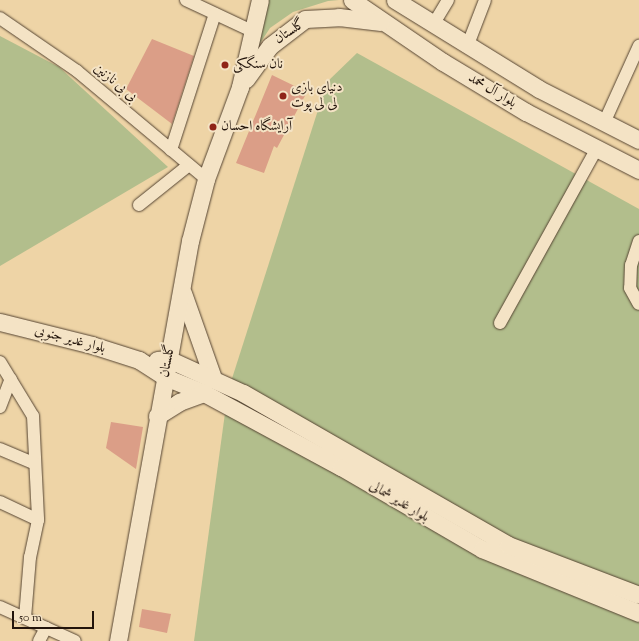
<!DOCTYPE html>
<html>
<head>
<meta charset="utf-8">
<style>
	body { margin:0 }
	#map { position:relative; width:639px; height:641px; overflow:hidden; background:#eed4a6; font-family:"Sorts Mill Goudy",Amiri,serif }
	div>[style] { position:absolute }
	.green>* { inset:0; background:#b2be8c }
	.building>* { inset:0; background:#db9e87 }
	.roads { filter:drop-shadow(0 0 1px #554432) drop-shadow(0 0 1px #554432) }
	.minor>* { height:12px; margin:-6px; padding:0 6px; transform-origin:6px; border-radius:6px; background:#f4e3c5 }
	.secondary>* { height:17px; margin:-8.5px; padding:0 8.5px; transform-origin:8.5px; border-radius:8.5px; background:#f4e3c5 }
	.dots>* { width:11px; height:11px; translate:-50% -50%; box-sizing:border-box; border:2px solid #f4e3c5; border-radius:50% }
	span { translate:-50% -50%; white-space:nowrap; text-align:center; line-height:1.15; -webkit-text-stroke:4px #f4e3c5; paint-order:stroke }
	.street-label { font-size:14px; color:#22140b }
	.poi-label { font-size:14px; color:#22140b }
	.left { translate:0 -50%; text-align:left }
	.scale { position:absolute; left:12px; top:611px; width:82px; height:18px; box-sizing:border-box; border:2px solid #22140b; border-top:0; padding-left:5px; font-size:12px; line-height:14px; white-space:nowrap; color:#22140b; -webkit-text-stroke:3px #f4e3c5; paint-order:stroke }
</style>
</head>
<body>
<div id="map">
	<div class="green">
		<i style="clip-path:polygon(269px 0,339px 0,328px 1px,293px 12px,270px 28px,257px 48px)"></i>
		<i style="clip-path:polygon(0 36px,59px 67px,168px 167px,0 266px)"></i>
		<i style="clip-path:polygon(357px 53px,639px 209px,639px 641px,194px 641px,228px 391px,327px 82px)"></i>
	</div>
	<div class="building">
		<i style="clip-path:polygon(152px 39px,194px 56px,172px 124px,126px 89px)"></i>
		<i style="clip-path:polygon(272px 75px,307px 92px,277px 148px,274px 146px,264px 173px,236px 163px)"></i>
		<i style="clip-path:polygon(111px 422px,143px 427px,136px 469px,106px 448px)"></i>
		<i style="clip-path:polygon(142px 609px,171px 614px,167px 633px,139px 627px)"></i>
	</div>
	<div class="roads">
		<div class="minor">
			<i style="left:186px;top:0;width:75px;rotate:25.2deg"></i>
			<i style="left:0;top:18px;width:93px;rotate:34.5deg"></i>
			<i style="left:77px;top:71px;width:168px;rotate:39.9deg"></i>
			<i style="left:433px;top:25px;width:29px;rotate:-59deg"></i>
			<i style="left:467px;top:47px;width:50px;rotate:-69deg"></i>
			<i style="left:604px;top:123px;width:85px;rotate:-65.6deg"></i>
			<i style="left:171px;top:150px;width:143px;rotate:-72.1deg"></i>
			<i style="left:139px;top:205px;width:64px;rotate:-38.7deg"></i>
			<i style="left:639px;top:241px;width:25px;rotate:108deg"></i>
			<i style="left:631px;top:265px;width:23px;rotate:92deg"></i>
			<i style="left:630px;top:288px;width:18px;rotate:61deg"></i>
			<i style="left:500px;top:323px;width:200px;rotate:-61deg"></i>
			<i style="left:0;top:362px;width:63px;rotate:58.6deg"></i>
			<i style="left:33px;top:416px;width:104px;rotate:87.2deg"></i>
			<i style="left:38px;top:520px;width:38px;rotate:102deg"></i>
			<i style="left:30px;top:557px;width:61px;rotate:94.7deg"></i>
			<i style="left:0;top:407px;width:30px;rotate:-69deg"></i>
			<i style="left:0;top:449px;width:38px;rotate:23deg"></i>
			<i style="left:0;top:502px;width:42px;rotate:25.3deg"></i>
			<i style="left:0;top:607px;width:82px;rotate:24.4deg"></i>
			<i style="left:39px;top:641px;width:15px;rotate:-62deg"></i>
		</div>
		<div class="secondary">
			<i style="left:352px;top:0;width:110px;rotate:34.3deg"></i>
			<i style="left:443px;top:62px;width:97px;rotate:31.1deg"></i>
			<i style="left:526px;top:112px;width:127px;rotate:27.2deg"></i>
			<i style="left:395px;top:0;width:169px;rotate:31.7deg"></i>
			<i style="left:539px;top:89px;width:112px;rotate:27deg"></i>
			<i style="left:246px;top:79px;width:41px;rotate:-54deg"></i>
			<i style="left:270px;top:46px;width:44px;rotate:-37.6deg"></i>
			<i style="left:305px;top:19px;width:34px;rotate:-3deg"></i>
			<i style="left:339px;top:17px;width:42px;rotate:6.8deg"></i>
			<i style="left:183px;top:293px;width:90px;rotate:70.6deg"></i>
			<i style="left:0;top:322px;width:95px;rotate:14deg"></i>
			<i style="left:92px;top:345px;width:49px;rotate:17.7deg"></i>
			<i style="left:139px;top:360px;width:31px;rotate:33deg"></i>
			<i style="left:165px;top:377px;width:42px;rotate:22.3deg"></i>
			<i style="left:204px;top:393px;width:156px;rotate:28.4deg"></i>
			<i style="left:341px;top:467px;width:163px;rotate:30.2deg"></i>
			<i style="left:482px;top:549px;width:170px;rotate:22.2deg"></i>
			<i style="left:157px;top:360px;width:11px;rotate:-5deg"></i>
			<i style="left:168px;top:359px;width:82px;rotate:24.4deg"></i>
			<i style="left:243px;top:393px;width:305px;rotate:29.8deg"></i>
			<i style="left:508px;top:545px;width:140px;rotate:20.9deg"></i>
			<i style="left:157px;top:416px;width:26px;rotate:-32deg"></i>
			<i style="left:179px;top:402px;width:27px;rotate:-20deg"></i>
			<i style="left:118px;top:641px;width:406px;rotate:-79.8deg"></i>
			<i style="left:190px;top:241px;width:64px;rotate:-75.5deg"></i>
			<i style="left:206px;top:179px;width:98px;rotate:-69.7deg"></i>
			<i style="left:240px;top:87px;width:89px;rotate:-77.1deg"></i>
		</div>
	</div>
	<div class="dots">
		<i style="left:225px;top:65px;background:#8f2418"></i>
		<i style="left:283px;top:96px;background:#8f2418"></i>
		<i style="left:213px;top:127px;background:#8f2418"></i>
	</div>
	<div class="street-label">
		<span style="left:290px;top:32px;rotate:-34deg">گلستان</span>
		<span style="left:115px;top:83px;rotate:39deg">بی بی نازنین</span>
		<span style="left:492px;top:91px;rotate:31deg">بلوار آل محمد</span>
		<span style="left:70px;top:340px;rotate:15deg">بلوار غدیر جنوبی</span>
		<span style="left:168px;top:361px;rotate:-79deg">گلستان</span>
		<span style="left:399px;top:502px;rotate:31deg">بلوار غدیر شمالی</span>
	</div>
	<div class="poi-label">
		<span class="left" style="left:233px;top:65px">نان سنگکی</span>
		<span class="left" style="left:291px;top:96px">دنیای بازی<br>لی لی پوت</span>
		<span class="left" style="left:221px;top:127px">آرایشگاه احسان</span>
	</div>
	<div class="scale">50 m</div>
</div>
</body>
</html>
